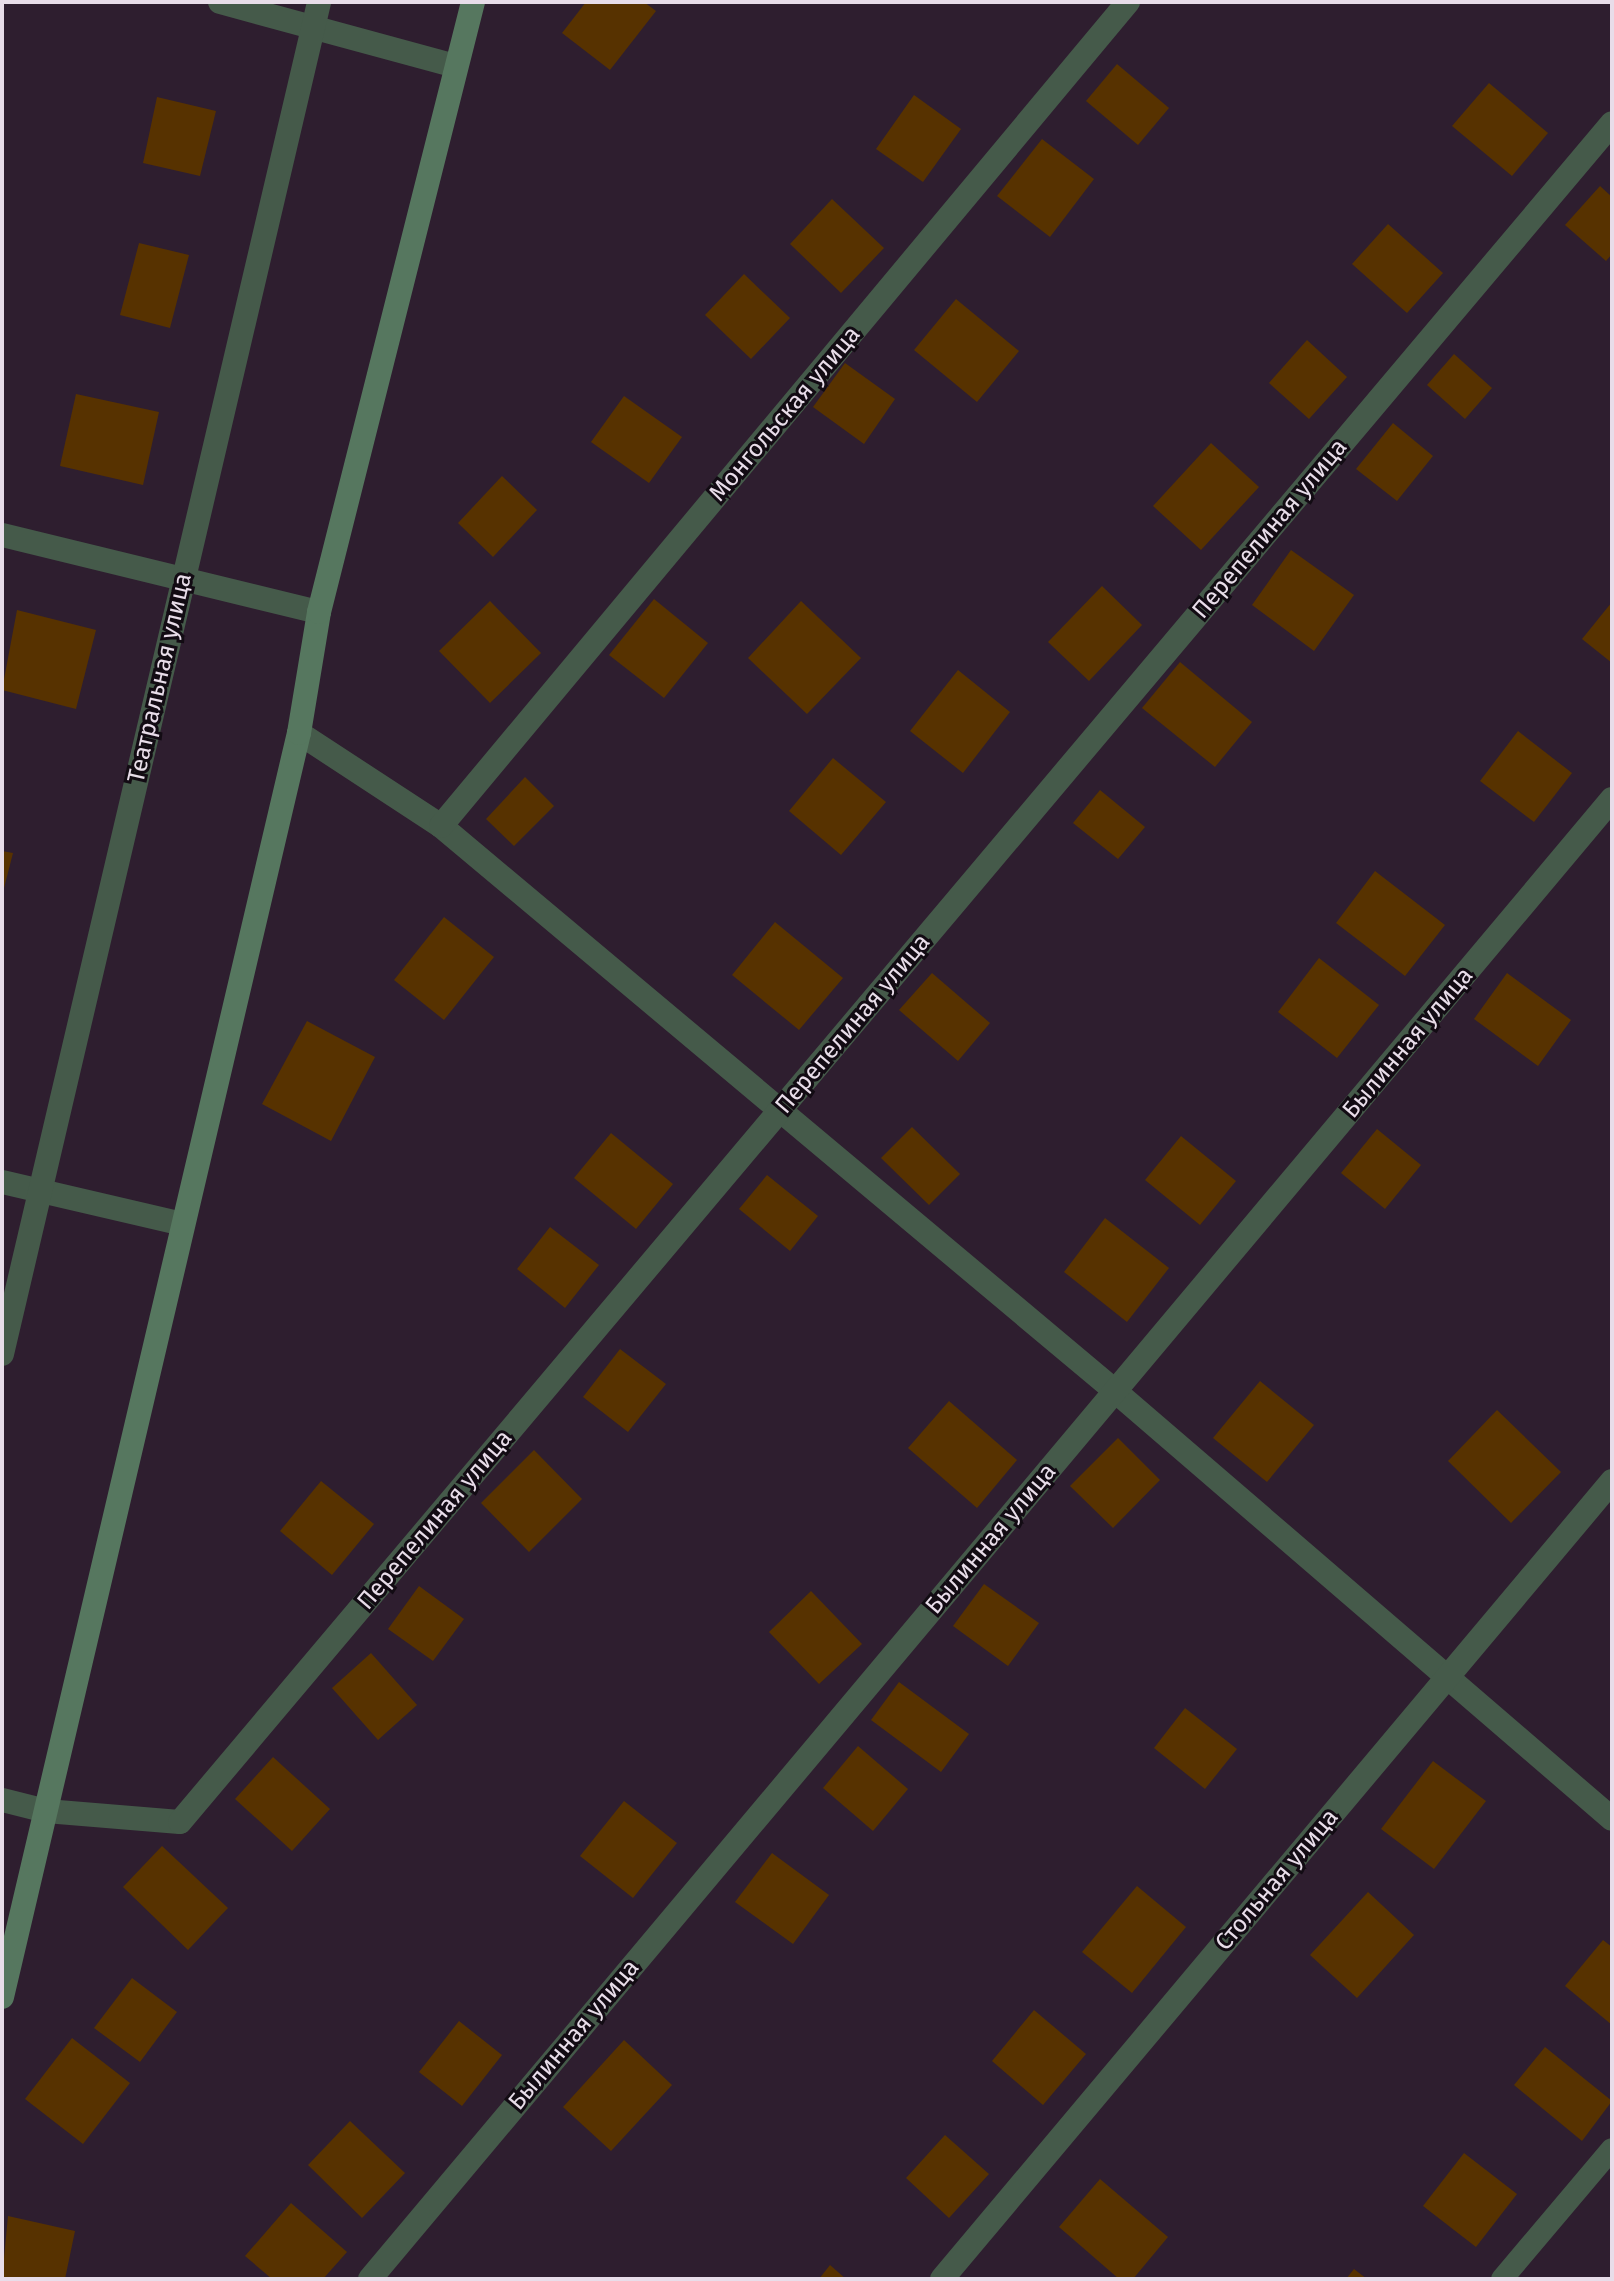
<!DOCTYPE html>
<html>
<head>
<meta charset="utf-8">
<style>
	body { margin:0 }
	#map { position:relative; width:1614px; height:2281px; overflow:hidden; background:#2e1e2f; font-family:"Fira Sans",sans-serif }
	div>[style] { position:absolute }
	.building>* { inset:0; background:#573200 }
	.lane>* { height:22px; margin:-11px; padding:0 11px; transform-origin:11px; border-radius:11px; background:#455a4a }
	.street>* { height:24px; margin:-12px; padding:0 12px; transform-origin:12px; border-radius:12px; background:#455a4a }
	.secondary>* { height:24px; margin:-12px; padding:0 12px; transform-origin:12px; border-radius:12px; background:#56775f }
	span { translate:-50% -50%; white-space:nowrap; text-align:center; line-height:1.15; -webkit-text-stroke:6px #120b13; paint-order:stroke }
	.street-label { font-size:24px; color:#e8dde9 }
	.frame { position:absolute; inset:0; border:4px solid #e8dde9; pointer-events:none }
</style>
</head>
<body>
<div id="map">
	<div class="building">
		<i style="clip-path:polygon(586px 2px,644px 2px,656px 11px,610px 70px,562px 33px)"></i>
		<i style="clip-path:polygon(1117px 64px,1169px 108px,1138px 145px,1086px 101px)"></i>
		<i style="clip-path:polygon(1489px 83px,1548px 133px,1512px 176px,1452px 126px)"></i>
		<i style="clip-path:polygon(914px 95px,961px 129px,923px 182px,876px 149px)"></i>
		<i style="clip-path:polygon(157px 97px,216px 111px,200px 176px,143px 163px)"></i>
		<i style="clip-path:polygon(1042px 139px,1094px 179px,1050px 237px,997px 196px)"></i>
		<i style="clip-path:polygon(1600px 186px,1612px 197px,1612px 254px,1606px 261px,1565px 225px)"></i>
		<i style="clip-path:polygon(832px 199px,884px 248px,841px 293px,790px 244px)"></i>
		<i style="clip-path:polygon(1388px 224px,1443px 273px,1407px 313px,1352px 264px)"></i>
		<i style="clip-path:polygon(139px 243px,189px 255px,170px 328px,120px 315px)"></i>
		<i style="clip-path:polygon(744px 274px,790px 318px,751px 359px,705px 315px)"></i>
		<i style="clip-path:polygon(956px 299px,1019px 351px,977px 402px,914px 350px)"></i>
		<i style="clip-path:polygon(1307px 340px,1347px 377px,1309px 419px,1269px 383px)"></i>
		<i style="clip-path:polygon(1454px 354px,1492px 388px,1465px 419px,1427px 385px)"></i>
		<i style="clip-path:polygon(845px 363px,895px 399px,864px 444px,813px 407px)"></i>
		<i style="clip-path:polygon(76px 394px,159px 412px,143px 485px,60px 466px)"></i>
		<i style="clip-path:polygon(624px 396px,682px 437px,649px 483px,591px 442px)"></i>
		<i style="clip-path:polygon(1393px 423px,1433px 456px,1397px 501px,1356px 469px)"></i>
		<i style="clip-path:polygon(1211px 443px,1259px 487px,1201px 550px,1153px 506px)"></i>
		<i style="clip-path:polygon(502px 476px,537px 510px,493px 557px,458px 523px)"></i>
		<i style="clip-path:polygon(1291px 550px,1354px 595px,1314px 651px,1252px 605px)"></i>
		<i style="clip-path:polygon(1102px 586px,1142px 625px,1089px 681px,1048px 642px)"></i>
		<i style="clip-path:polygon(654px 599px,708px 643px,664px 698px,609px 655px)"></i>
		<i style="clip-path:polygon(490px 601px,541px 653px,490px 703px,439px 651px)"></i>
		<i style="clip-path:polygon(801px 601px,861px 658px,807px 714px,748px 658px)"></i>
		<i style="clip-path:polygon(1612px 602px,1612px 663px,1582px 639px)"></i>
		<i style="clip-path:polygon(17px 610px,96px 630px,76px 709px,2px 690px)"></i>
		<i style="clip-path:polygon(1180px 662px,1252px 722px,1215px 767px,1142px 708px)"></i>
		<i style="clip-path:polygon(958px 670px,1010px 712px,963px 773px,910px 731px)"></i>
		<i style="clip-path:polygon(1518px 731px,1572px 773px,1534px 822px,1480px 781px)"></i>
		<i style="clip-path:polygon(833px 758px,886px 802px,841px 855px,789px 811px)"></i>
		<i style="clip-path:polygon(525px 777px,554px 806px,514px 846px,486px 819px)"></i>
		<i style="clip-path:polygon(1100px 790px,1145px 827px,1118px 859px,1073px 823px)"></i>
		<i style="clip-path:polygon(2px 851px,13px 853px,3px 892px,2px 892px)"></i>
		<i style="clip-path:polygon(1375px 871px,1445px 925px,1405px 976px,1336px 923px)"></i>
		<i style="clip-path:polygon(444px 917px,494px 957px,444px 1020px,394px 980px)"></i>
		<i style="clip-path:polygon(775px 922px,843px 978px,799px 1030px,732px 975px)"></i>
		<i style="clip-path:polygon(1319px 958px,1379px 1005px,1337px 1058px,1278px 1012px)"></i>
		<i style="clip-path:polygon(932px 973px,990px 1023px,958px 1061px,899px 1010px)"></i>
		<i style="clip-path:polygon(1507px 973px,1571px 1020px,1538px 1066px,1474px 1019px)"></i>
		<i style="clip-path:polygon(307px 1021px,375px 1057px,331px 1141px,262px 1104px)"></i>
		<i style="clip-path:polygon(912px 1127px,960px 1174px,929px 1205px,881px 1158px)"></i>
		<i style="clip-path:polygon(1377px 1129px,1421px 1165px,1385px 1209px,1341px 1173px)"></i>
		<i style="clip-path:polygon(611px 1133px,673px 1184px,636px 1229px,574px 1178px)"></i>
		<i style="clip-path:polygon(1181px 1136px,1236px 1181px,1200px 1225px,1145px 1180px)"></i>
		<i style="clip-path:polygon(767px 1175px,818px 1216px,790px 1251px,739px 1209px)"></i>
		<i style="clip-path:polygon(1105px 1218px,1169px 1268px,1127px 1322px,1064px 1272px)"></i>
		<i style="clip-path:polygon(550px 1227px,599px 1265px,565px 1308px,517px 1269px)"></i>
		<i style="clip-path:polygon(620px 1349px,666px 1384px,628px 1432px,583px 1397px)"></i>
		<i style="clip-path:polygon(1260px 1381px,1314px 1425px,1267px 1482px,1213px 1438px)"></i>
		<i style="clip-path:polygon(949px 1401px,1017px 1460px,977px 1508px,908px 1448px)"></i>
		<i style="clip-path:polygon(1497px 1410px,1561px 1472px,1511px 1523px,1448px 1461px)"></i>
		<i style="clip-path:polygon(1118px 1438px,1160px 1480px,1113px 1528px,1070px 1486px)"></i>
		<i style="clip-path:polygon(534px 1450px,582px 1499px,529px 1552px,481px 1503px)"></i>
		<i style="clip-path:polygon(321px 1481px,374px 1524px,332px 1575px,280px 1531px)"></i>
		<i style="clip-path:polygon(984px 1584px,1039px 1623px,1008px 1666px,953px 1626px)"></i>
		<i style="clip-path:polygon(419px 1586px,464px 1619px,433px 1661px,388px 1629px)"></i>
		<i style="clip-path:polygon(811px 1591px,862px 1644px,819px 1684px,769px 1632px)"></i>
		<i style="clip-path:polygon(371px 1653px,417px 1705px,378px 1740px,332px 1688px)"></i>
		<i style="clip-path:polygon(899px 1682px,969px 1734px,941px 1772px,871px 1720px)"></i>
		<i style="clip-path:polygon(1185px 1708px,1237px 1749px,1205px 1789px,1154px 1748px)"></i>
		<i style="clip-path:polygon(858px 1746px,908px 1789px,873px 1831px,823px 1788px)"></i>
		<i style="clip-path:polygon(273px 1757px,330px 1809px,292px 1851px,235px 1799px)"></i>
		<i style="clip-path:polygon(1433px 1761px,1486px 1801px,1434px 1869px,1381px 1829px)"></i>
		<i style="clip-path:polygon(624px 1801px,677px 1843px,633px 1898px,580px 1856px)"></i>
		<i style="clip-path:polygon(162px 1846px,228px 1908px,188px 1950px,123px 1887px)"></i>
		<i style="clip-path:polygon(772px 1853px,829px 1895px,793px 1944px,735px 1902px)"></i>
		<i style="clip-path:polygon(1137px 1886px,1186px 1927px,1132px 1993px,1082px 1952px)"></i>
		<i style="clip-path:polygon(1368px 1892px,1414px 1935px,1357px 1998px,1310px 1955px)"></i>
		<i style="clip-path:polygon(1603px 1940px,1612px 1947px,1612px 2025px,1565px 1986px)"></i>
		<i style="clip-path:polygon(132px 1978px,177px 2012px,140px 2062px,94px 2028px)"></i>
		<i style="clip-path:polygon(1034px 2010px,1086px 2054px,1043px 2105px,992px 2061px)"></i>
		<i style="clip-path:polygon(459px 2021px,502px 2055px,462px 2106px,419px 2072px)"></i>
		<i style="clip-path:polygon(72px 2038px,130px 2083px,83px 2144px,25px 2099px)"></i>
		<i style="clip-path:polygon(624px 2040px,672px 2085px,611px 2151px,563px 2107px)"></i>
		<i style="clip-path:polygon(1545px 2047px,1612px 2101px,1582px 2141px,1514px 2085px)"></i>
		<i style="clip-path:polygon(350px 2121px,405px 2173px,362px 2218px,308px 2165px)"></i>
		<i style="clip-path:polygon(945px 2135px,989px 2174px,949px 2218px,906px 2178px)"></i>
		<i style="clip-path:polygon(1464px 2153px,1517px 2194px,1476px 2247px,1423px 2206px)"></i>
		<i style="clip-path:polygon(1100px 2179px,1168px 2237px,1133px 2279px,1119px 2279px,1059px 2227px)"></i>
		<i style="clip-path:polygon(291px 2203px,347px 2252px,323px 2279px,272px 2279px,245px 2256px)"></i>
		<i style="clip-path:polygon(8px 2216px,75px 2231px,65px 2279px,2px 2279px)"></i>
		<i style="clip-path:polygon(830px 2265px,846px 2279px,819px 2279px)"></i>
		<i style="clip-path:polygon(1354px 2269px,1367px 2279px,1346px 2279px)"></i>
	</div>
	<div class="lane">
		<i style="left:1502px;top:2279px;width:170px;rotate:-49.8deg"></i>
	</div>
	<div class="street">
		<i style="left:220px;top:2px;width:244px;rotate:15.2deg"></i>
		<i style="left:2px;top:535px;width:326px;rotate:13.7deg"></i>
		<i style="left:299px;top:733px;width:170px;rotate:33.2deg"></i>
		<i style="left:441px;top:826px;width:879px;rotate:39.97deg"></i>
		<i style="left:1115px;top:1391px;width:656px;rotate:40.73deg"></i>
		<i style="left:441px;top:826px;width:1073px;rotate:-50.18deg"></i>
		<i style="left:2px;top:1182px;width:185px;rotate:13.1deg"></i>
		<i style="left:2px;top:1354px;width:1389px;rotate:-76.8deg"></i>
		<i style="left:2px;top:1800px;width:45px;rotate:14deg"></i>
		<i style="left:46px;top:1811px;width:134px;rotate:4.7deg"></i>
		<i style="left:180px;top:1822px;width:2222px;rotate:-49.87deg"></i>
		<i style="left:370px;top:2279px;width:1932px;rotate:-50deg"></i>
		<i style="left:942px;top:2279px;width:1042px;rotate:-49.98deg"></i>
	</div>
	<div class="secondary">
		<i style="left:2px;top:1997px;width:1298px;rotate:-76.78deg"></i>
		<i style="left:299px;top:733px;width:123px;rotate:-80.6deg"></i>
		<i style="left:319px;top:612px;width:629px;rotate:-75.83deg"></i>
	</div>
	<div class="street-label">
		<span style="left:785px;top:414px;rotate:-50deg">Монгольская улица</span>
		<span style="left:1270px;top:529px;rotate:-50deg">Перепелиная улица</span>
		<span style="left:160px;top:678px;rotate:-77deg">Театральная улица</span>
		<span style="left:853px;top:1024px;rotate:-50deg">Перепелиная улица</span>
		<span style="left:1408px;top:1043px;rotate:-50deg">Былинная улица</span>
		<span style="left:435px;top:1520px;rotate:-50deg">Перепелиная улица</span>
		<span style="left:991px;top:1539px;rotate:-50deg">Былинная улица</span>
		<span style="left:1277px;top:1880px;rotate:-50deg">Стольная улица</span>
		<span style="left:574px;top:2035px;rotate:-50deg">Былинная улица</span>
	</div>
	<div class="frame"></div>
</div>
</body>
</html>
